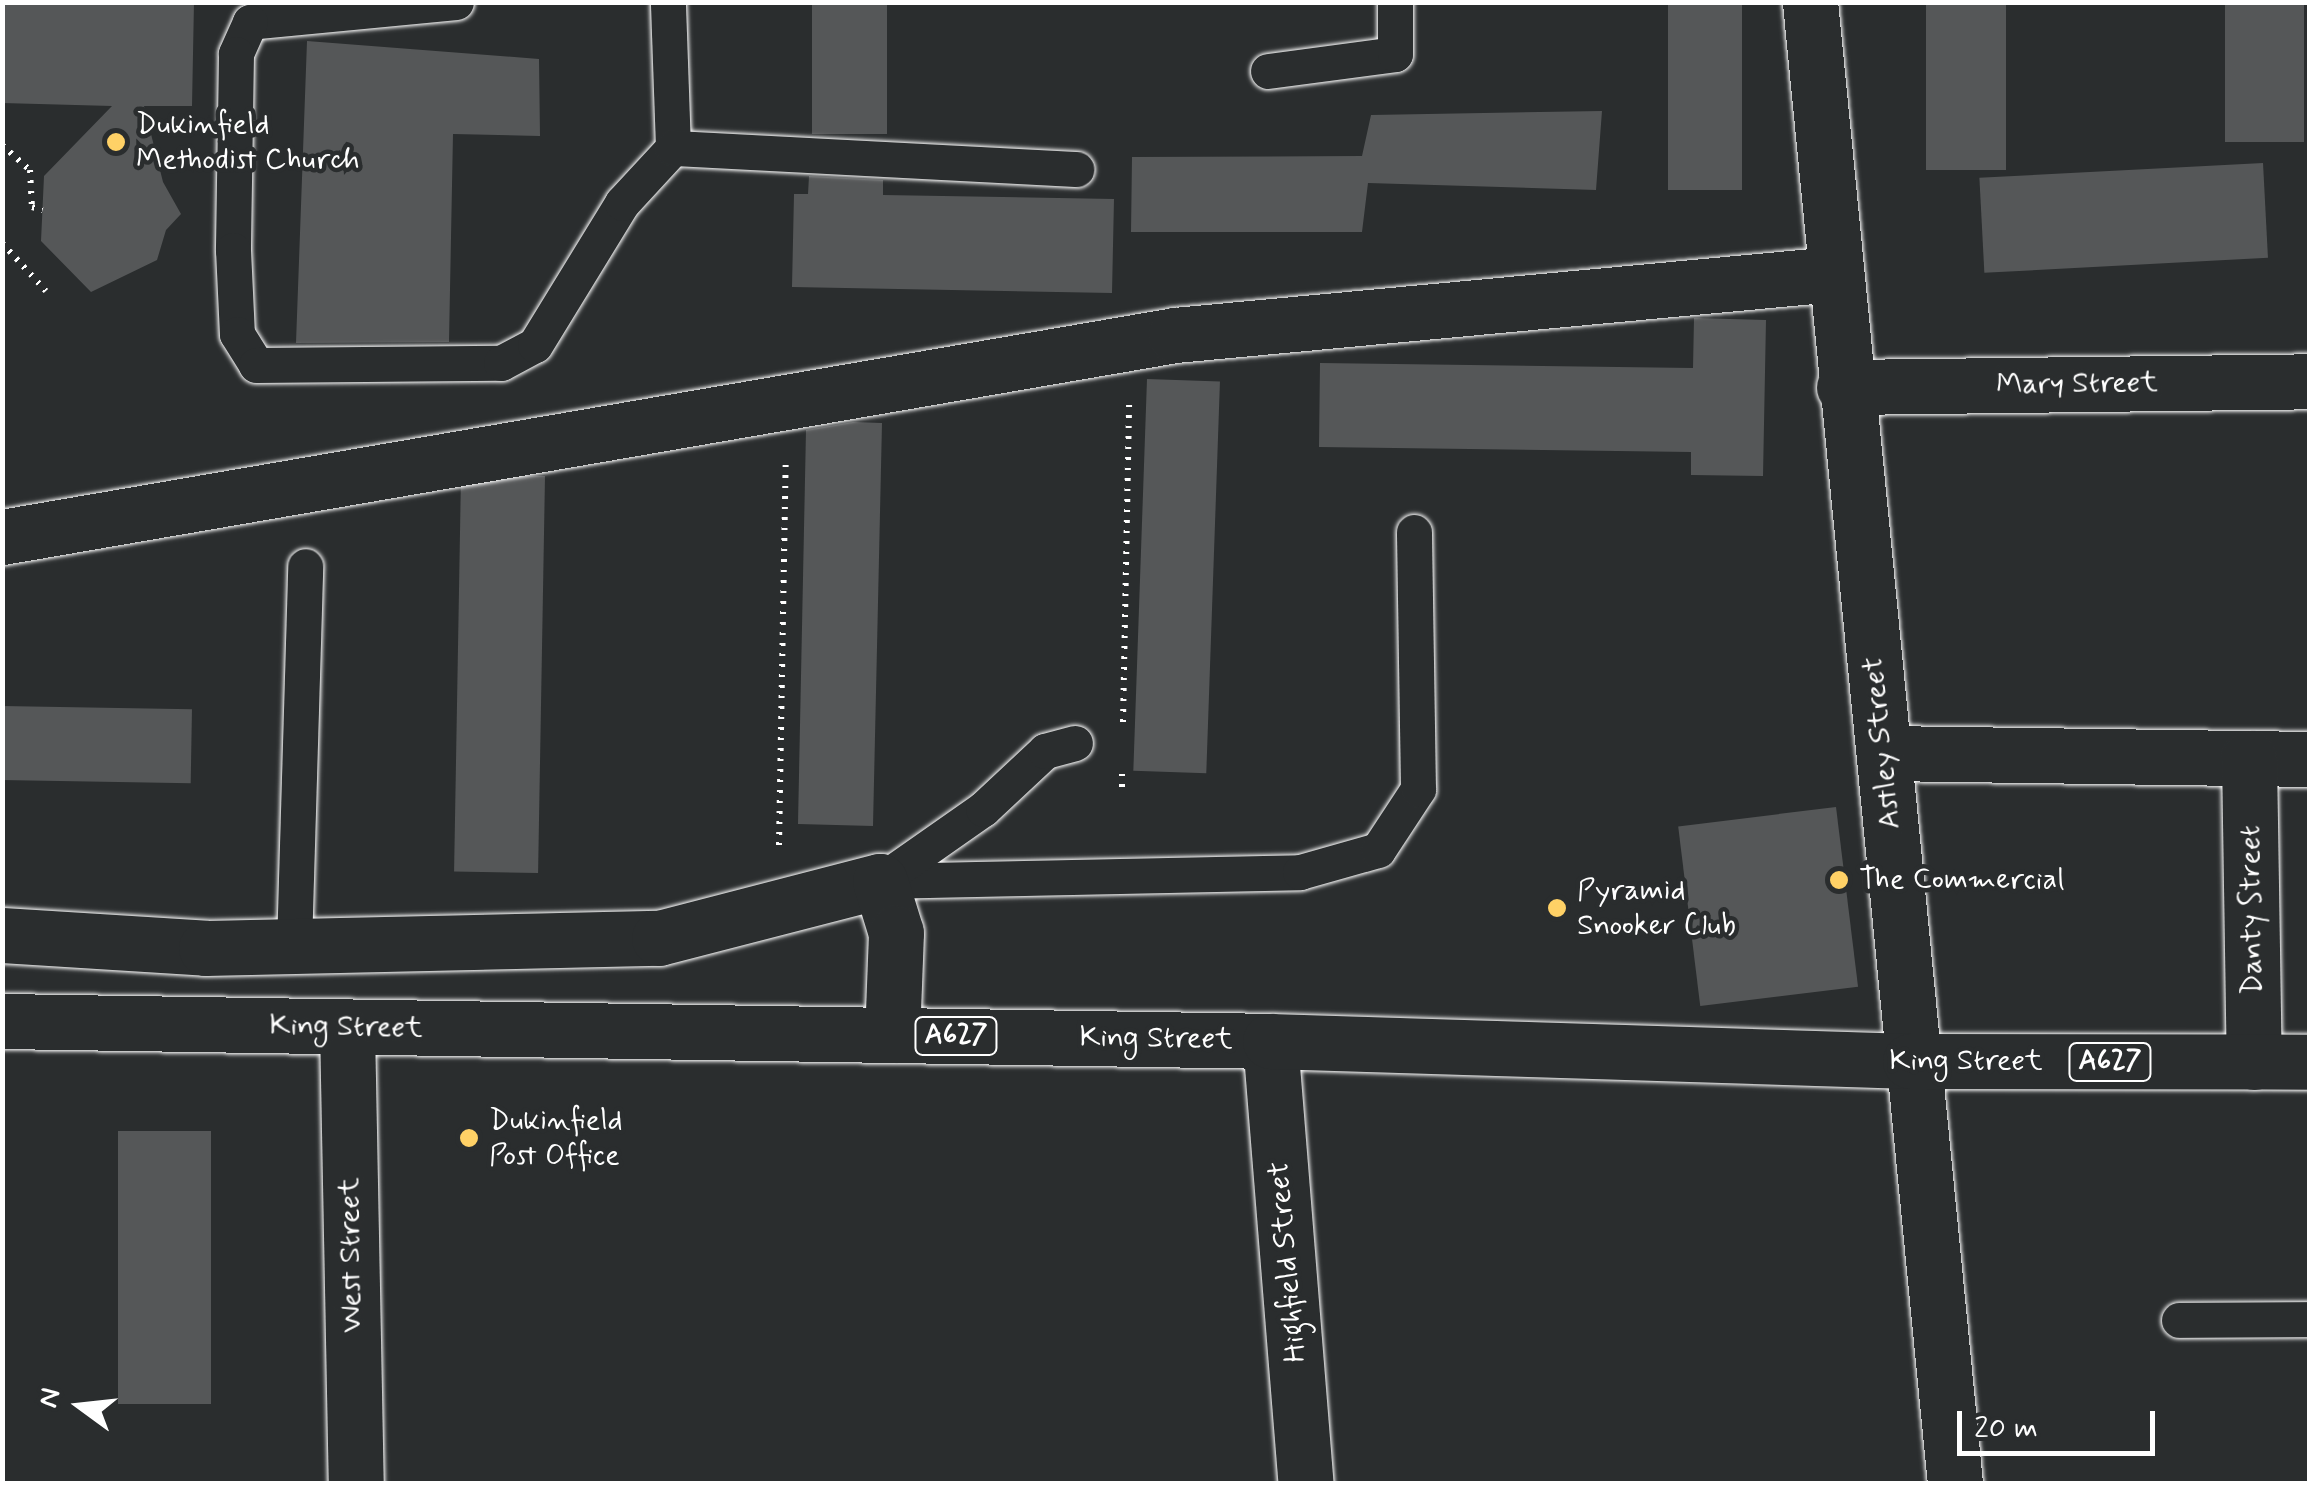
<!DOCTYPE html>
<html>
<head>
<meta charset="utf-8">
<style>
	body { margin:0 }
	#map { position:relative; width:2312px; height:1486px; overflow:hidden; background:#2a2d2e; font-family:Mynerve,sans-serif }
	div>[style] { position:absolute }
	.building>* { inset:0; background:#555758; transform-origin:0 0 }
	.path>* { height:6px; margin-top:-3px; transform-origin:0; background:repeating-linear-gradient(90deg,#fff 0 2.5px,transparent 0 10.5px) }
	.roads { filter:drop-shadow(0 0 2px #fff) drop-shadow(0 0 2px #fff) }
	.lane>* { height:35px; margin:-17.5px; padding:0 17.5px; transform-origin:17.5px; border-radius:17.5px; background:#2a2d2e }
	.street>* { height:55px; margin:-27.5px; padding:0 27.5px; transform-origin:27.5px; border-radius:27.5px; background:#2a2d2e }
	.secondary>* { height:55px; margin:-27.5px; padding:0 27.5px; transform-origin:27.5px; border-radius:27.5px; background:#2a2d2e }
	.primary>* { height:55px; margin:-27.5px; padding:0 27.5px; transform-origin:27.5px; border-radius:27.5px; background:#2a2d2e }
	.dots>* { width:28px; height:28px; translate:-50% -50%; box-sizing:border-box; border:5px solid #2a2d2e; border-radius:50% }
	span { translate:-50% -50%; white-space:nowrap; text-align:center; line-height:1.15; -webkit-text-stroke:9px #2a2d2e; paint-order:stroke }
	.shield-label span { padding:2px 8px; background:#2a2d2e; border:2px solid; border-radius:8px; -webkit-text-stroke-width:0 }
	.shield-label { font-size:28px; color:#fff; font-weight:700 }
	.poi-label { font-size:30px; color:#fff }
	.left { translate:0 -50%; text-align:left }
	.street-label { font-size:30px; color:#fff }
	.frame { position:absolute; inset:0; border:5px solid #fff; pointer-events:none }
	.north { position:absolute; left:30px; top:1356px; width:100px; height:100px; -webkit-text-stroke:8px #2a2d2e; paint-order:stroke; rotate:285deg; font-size:28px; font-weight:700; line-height:40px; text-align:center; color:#fff }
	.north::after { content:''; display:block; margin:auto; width:35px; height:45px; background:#fff; clip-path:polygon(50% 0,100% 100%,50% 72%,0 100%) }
	.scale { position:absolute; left:1957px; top:1411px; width:198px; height:45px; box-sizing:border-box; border:5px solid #fff; border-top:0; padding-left:12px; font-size:30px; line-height:35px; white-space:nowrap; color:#fff; -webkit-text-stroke:8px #2a2d2e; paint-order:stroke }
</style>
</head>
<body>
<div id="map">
	<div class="building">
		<i style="clip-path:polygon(2px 2px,194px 2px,192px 106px,144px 106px,163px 182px,181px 214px,166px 230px,157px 260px,91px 292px,41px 241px,44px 176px,112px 106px,2px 103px)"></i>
		<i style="left:812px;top:2px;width:75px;height:132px"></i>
		<i style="left:1668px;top:2px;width:74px;height:188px"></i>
		<i style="left:1926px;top:2px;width:80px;height:168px"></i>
		<i style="left:2225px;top:2px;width:79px;height:140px"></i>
		<i style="clip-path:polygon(307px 41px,539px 59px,540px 136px,453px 134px,449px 342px,296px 343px)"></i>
		<i style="clip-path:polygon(1602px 111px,1596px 190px,1368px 183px,1362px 232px,1131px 232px,1132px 157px,1362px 156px,1371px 115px)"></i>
		<i style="left:2263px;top:163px;width:95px;height:284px;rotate:87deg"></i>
		<i style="clip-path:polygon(809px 176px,883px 180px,883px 195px,1114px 199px,1112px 293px,792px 287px,794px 194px,808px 194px)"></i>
		<i style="clip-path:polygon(1694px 318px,1766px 320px,1763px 476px,1691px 475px,1691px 452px,1319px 447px,1320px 363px,1693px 368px)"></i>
		<i style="left:1147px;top:379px;width:73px;height:392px;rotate:2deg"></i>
		<i style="clip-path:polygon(853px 422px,882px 423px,873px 826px,798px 824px,806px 430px)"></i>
		<i style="left:545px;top:476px;width:397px;height:84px;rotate:91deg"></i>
		<i style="left:2px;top:706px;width:190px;height:74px;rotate:1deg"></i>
		<i style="left:1836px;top:807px;width:181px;height:159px;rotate:83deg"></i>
		<i style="left:118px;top:1131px;width:93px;height:273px"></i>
	</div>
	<div class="path">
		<i style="left:2px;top:145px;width:38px;rotate:42deg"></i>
		<i style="left:30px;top:170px;width:37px;rotate:87deg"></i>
		<i style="left:32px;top:207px;width:11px;rotate:15deg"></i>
		<i style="left:2px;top:243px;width:65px;rotate:47.5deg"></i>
		<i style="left:1123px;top:722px;width:318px;rotate:-88.9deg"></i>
		<i style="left:1122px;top:787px;width:18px;rotate:-90deg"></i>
		<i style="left:779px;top:845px;width:382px;rotate:-89deg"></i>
	</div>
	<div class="roads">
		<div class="lane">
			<i style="left:456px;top:2px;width:207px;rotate:174.5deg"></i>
			<i style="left:250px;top:22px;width:35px;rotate:114deg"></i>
			<i style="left:236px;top:54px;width:196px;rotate:90.9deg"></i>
			<i style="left:233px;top:250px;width:84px;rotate:87.3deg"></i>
			<i style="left:237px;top:334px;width:36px;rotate:58deg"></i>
			<i style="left:256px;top:365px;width:245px;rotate:-0.5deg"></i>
			<i style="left:501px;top:363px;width:38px;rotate:-28deg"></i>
			<i style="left:535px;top:345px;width:167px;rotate:-58.5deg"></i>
			<i style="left:622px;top:203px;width:75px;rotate:-47.2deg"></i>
			<i style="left:673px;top:148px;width:146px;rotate:-92deg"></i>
			<i style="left:1268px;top:71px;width:128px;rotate:-7.6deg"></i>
			<i style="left:1395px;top:54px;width:52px;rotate:-90deg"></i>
			<i style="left:673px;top:148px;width:404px;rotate:3deg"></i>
			<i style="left:880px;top:881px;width:420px;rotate:-1.2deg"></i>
			<i style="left:1300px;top:872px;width:81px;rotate:-15.8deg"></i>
			<i style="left:1378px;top:850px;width:73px;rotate:-56.7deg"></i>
			<i style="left:1418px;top:789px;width:257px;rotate:-90.9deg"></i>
			<i style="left:880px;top:881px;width:126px;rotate:-35deg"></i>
			<i style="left:983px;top:809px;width:85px;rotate:-43.1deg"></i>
			<i style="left:1045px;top:751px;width:31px;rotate:-15deg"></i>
			<i style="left:294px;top:946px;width:380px;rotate:-88.3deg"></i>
			<i style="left:2179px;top:1320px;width:131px;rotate:-0.4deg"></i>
		</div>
		<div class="street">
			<i style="left:1844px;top:387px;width:466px;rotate:-0.7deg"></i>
			<i style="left:2px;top:537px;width:1190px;rotate:-9.77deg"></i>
			<i style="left:1175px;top:335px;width:662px;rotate:-5.29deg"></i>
			<i style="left:1884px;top:753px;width:426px;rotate:0.8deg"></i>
			<i style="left:2249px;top:758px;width:304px;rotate:89.1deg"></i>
			<i style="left:2px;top:935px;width:204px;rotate:3.6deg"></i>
			<i style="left:206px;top:948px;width:453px;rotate:-1.3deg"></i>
			<i style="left:659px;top:938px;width:228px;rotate:-14.5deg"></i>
			<i style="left:880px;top:881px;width:54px;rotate:72.9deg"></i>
			<i style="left:896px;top:933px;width:102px;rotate:92.2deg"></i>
			<i style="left:347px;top:1027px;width:457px;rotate:88.9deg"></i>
			<i style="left:1270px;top:1041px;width:444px;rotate:85.4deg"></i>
		</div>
		<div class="secondary">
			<i style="left:1810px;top:2px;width:1489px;rotate:84.41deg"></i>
		</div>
		<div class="primary">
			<i style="left:2px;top:1021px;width:1268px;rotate:0.9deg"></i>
			<i style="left:1270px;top:1041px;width:640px;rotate:1.79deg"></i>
			<i style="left:1910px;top:1061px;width:400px;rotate:0.1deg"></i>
		</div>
	</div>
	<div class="dots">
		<i style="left:116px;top:142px;background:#ffd166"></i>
		<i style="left:1839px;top:880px;background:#ffd166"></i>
		<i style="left:1557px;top:908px;background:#ffd166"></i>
		<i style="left:469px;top:1138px;background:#ffd166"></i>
	</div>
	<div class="shield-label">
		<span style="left:956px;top:1036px">A627</span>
		<span style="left:2110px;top:1062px">A627</span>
	</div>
	<div class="poi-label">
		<span class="left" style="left:136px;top:142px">Dukinfield<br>Methodist Church</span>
		<span class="left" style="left:1859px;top:880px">The Commercial</span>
		<span class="left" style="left:1577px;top:908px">Pyramid<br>Snooker Club</span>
		<span class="left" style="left:489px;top:1138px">Dukinfield<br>Post Office</span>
	</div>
	<div class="street-label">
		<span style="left:2077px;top:384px;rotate:-1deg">Mary Street</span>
		<span style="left:1882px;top:743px;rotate:-96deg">Astley Street</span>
		<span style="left:2252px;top:910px;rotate:-91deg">Danty Street</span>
		<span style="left:346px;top:1027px;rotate:1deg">King Street</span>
		<span style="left:1156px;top:1039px;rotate:1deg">King Street</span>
		<span style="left:1966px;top:1061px">King Street</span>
		<span style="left:351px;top:1255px;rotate:-91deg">West Street</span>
		<span style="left:1288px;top:1262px;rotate:-95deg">Highfield Street</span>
	</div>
	<div class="frame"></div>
	<div class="north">N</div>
	<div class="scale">20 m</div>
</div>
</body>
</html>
